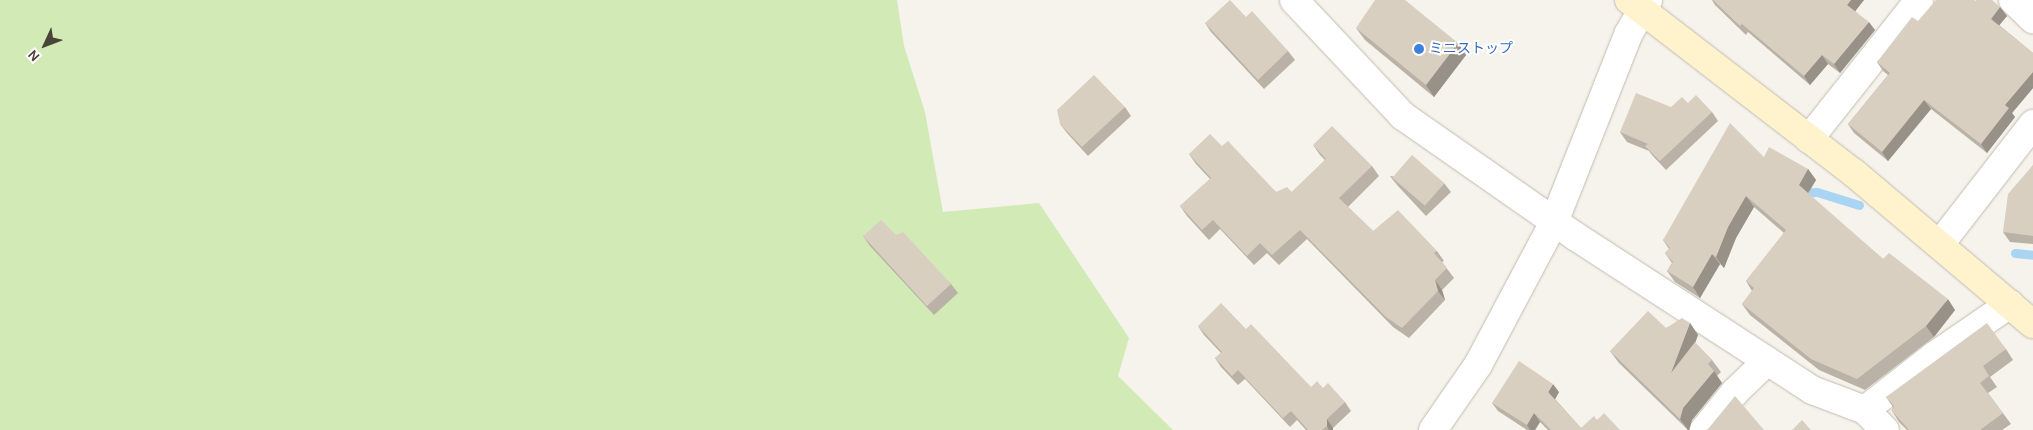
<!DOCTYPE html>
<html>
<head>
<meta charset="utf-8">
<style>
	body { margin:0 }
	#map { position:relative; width:2033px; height:430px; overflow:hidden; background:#f6f3ec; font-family:Karla,"Noto Sans JP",sans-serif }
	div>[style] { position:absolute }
	.green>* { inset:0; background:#d2eab5 }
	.stream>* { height:9px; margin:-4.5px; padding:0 4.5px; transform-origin:4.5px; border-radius:4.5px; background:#a9d4f2 }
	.roads { filter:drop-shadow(0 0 1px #c2bbae) drop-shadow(0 0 1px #c2bbae) }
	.street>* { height:28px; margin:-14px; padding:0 14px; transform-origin:14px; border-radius:14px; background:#fff }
	.secondary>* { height:28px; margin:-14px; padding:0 14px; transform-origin:14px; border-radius:14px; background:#fff3cd }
	.wall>* { inset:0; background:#bab2a6 }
	.shaded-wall>* { inset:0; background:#979187 }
	.building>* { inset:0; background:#d8cfc1; transform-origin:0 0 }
	.dots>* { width:14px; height:14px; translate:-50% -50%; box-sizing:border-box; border:2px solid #fff; border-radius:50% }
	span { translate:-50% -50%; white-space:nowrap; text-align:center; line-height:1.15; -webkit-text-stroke:4px #fff; paint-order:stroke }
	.shop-label { font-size:14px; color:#366cbe }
	.left { translate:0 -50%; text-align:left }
	.north { position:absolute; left:20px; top:20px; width:50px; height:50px; -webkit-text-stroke:4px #fff; paint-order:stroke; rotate:227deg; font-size:14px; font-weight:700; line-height:20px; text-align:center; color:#4b4439 }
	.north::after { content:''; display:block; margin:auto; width:18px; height:22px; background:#4b4439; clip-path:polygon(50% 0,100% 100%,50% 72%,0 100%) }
</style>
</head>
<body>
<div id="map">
	<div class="green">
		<i style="clip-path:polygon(0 0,897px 0,904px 46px,925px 112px,943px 212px,1039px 203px,1129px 338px,1118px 376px,1173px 430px,0 430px)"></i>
	</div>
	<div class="stream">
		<i style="left:1799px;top:193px;width:18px;rotate:-3deg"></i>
		<i style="left:1817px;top:192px;width:44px;rotate:17.2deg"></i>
		<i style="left:2015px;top:253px;width:18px;rotate:6deg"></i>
	</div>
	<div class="roads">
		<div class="street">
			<i style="left:1294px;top:0;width:159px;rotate:46.8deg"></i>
			<i style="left:1403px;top:116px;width:210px;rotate:34.9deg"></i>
			<i style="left:1575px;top:236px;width:283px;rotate:33deg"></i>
			<i style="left:1812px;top:390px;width:57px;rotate:20.7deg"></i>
			<i style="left:1865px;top:410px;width:88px;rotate:-38deg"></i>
			<i style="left:1934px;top:356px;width:92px;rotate:-34.4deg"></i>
			<i style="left:2013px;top:0;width:28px;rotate:44deg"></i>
			<i style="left:1809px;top:139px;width:177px;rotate:-51.6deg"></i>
			<i style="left:1940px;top:244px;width:152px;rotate:-52.2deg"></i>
			<i style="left:1865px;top:410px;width:28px;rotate:45deg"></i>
			<i style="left:1433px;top:430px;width:79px;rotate:-55.3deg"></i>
			<i style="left:1478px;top:365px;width:162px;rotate:-62deg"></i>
			<i style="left:1554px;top:222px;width:203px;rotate:-68.4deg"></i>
			<i style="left:1629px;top:33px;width:38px;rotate:-60deg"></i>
			<i style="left:1704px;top:430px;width:49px;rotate:-50.8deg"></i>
			<i style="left:1735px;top:392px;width:43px;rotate:-44.1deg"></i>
		</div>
		<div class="secondary">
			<i style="left:1629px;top:0;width:284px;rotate:37.6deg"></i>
			<i style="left:1854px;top:173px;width:234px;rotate:40.2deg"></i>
		</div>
	</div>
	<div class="wall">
		<i style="clip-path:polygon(1712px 0,1864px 0,1855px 11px,1875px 30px,1840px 73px,1828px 64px,1810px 85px,1748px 32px,1746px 35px,1715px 5px)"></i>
		<i style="clip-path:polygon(1976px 1px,2000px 7px,2007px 16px,1999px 25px,2033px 53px,2033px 88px,2012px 113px,2015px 117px,1987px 153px,1931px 109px,1888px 161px,1854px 133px,1848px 124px,1888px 75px,1883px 71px,1877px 62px,1918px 21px)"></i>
		<i style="clip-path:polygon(1246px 17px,1288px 51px,1295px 60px,1264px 89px,1211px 32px,1205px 23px)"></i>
		<i style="clip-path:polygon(1356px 28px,1458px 43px,1466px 55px,1434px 97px,1365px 40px)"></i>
		<i style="clip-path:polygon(1688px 103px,1712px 112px,1718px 121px,1666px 170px,1652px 155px,1649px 151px,1627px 142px,1620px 132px,1671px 107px)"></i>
		<i style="clip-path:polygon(1125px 107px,1131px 116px,1088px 156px,1067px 133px,1060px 124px)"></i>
		<i style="clip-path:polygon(1313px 145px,1372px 166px,1379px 176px,1348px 207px,1373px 231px,1437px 251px,1444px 261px,1442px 262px,1454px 278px,1442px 290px,1445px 300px,1409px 338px,1393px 327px,1307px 239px,1279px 265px,1267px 253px,1254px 265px,1220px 229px,1209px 240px,1187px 216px,1180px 206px,1210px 179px,1196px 164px,1189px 154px,1222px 146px,1276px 192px,1292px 192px,1325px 160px,1320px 155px)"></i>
		<i style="clip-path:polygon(1764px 157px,1808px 169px,1816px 180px,1808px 194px,1883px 259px,1955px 310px,1934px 337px,1865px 390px,1819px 370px,1750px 315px,1742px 304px,1752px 291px,1746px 281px,1784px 233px,1754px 207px,1736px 238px,1724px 268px,1720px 264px,1700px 298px,1675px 282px,1667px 271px,1672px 263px,1665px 253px,1669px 249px,1663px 240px)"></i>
		<i style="clip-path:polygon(2033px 165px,2033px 244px,2010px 242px,2003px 232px)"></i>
		<i style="clip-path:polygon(1390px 176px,1444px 183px,1451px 192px,1426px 216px,1397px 185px)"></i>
		<i style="clip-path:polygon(896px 235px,951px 284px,958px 293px,934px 315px,870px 246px,863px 236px)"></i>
		<i style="clip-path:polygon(1690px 323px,1698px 335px,1695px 343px,1712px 360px,1721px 372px,1717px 376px,1722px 383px,1692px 420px,1689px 430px,1688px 430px,1619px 363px,1610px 351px,1666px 328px)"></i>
		<i style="clip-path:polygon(1198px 326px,1246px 329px,1311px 387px,1323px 388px,1345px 402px,1351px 411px,1333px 428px,1333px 430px,1306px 430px,1297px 420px,1290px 427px,1245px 379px,1238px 385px,1221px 367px,1215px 358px,1221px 353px,1204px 335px)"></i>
		<i style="clip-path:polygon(2006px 349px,2013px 360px,1990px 377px,1997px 387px,1988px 393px,2011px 424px,2002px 430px,1907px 430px,1899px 422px,1892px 411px,1893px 407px,1886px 397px)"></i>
		<i style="clip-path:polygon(1559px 392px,1555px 399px,1581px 428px,1597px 420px,1620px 430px,1548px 430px,1540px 422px,1535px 430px,1527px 430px,1498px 411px,1492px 403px)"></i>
	</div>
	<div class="shaded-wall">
		<i style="clip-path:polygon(1851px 0,1864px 0,1853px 14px,1847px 5px)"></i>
		<i style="clip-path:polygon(2000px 7px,2007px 16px,1997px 28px,1991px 19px)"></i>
		<i style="clip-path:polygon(1869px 22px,1875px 30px,1840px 73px,1834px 64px)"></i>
		<i style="clip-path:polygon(1458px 43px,1466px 55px,1434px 97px,1426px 85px)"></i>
		<i style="clip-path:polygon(1822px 55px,1828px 64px,1810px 85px,1804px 76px)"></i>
		<i style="clip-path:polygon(2033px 72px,2033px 88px,2012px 113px,2015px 117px,1987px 153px,1981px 144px,2005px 105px)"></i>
		<i style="clip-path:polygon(1924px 100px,1931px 109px,1888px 161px,1882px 152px)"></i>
		<i style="clip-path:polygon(1808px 169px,1816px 180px,1806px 196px,1799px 185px)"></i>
		<i style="clip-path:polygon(1746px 196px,1754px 207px,1736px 238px,1724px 268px,1716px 257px,1728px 227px)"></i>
		<i style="clip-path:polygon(1712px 254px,1720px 264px,1700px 298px,1693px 287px)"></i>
		<i style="clip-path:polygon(1435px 280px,1442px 290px,1445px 300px,1438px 291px)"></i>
		<i style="clip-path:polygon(1948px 299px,1955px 310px,1934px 337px,1926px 326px)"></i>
		<i style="clip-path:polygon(1690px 323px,1698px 335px,1679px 385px,1671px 373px)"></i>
		<i style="clip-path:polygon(1714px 371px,1722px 383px,1692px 420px,1689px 430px,1688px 430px,1680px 419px,1683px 408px)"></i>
		<i style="clip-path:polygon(1553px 384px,1559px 392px,1554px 401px,1548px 392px)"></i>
		<i style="clip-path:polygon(1534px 413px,1540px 422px,1535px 430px,1530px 430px,1527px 425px)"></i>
		<i style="clip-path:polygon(1327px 419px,1333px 428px,1333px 430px,1329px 430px,1327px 426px)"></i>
	</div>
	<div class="building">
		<i style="clip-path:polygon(1230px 0,1246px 17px,1252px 11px,1288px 51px,1258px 80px,1205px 23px)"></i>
		<i style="clip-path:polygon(1375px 0,1405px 0,1458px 43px,1426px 85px,1356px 28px)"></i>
		<i style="clip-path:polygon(1713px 0,1851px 0,1847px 5px,1869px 22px,1834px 64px,1822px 55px,1804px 76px,1742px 24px,1740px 26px)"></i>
		<i style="clip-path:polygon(1936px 0,1974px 0,1976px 1px,1976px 0,1992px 0,2000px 7px,1991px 19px,2033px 53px,2033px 72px,2005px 105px,2009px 108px,1981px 144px,1924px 100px,1882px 152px,1848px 124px,1890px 73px,1877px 62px,1912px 17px,1918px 21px)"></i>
		<i style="clip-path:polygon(1094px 75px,1125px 107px,1082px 147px,1060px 124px,1057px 110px)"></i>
		<i style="clip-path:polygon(1636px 93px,1671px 107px,1682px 97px,1688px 103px,1696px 95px,1712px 112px,1660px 161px,1645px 146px,1648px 144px,1620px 132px)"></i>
		<i style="clip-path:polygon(1730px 123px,1764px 157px,1769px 147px,1808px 169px,1799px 185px,1883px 259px,1889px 253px,1948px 299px,1926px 326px,1857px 379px,1811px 359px,1742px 304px,1754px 288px,1746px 281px,1786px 230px,1746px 196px,1728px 227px,1716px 257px,1712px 254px,1693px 287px,1667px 271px,1673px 262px,1665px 253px,1670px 248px,1663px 240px)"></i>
		<i style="clip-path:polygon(1332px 126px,1372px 166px,1339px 198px,1373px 231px,1398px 210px,1437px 251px,1434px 253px,1447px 268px,1435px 280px,1438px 291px,1402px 328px,1386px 317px,1300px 230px,1272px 255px,1260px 243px,1247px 256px,1213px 220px,1202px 230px,1180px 206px,1211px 178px,1189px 154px,1210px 134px,1222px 146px,1228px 141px,1276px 192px,1287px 187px,1292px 192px,1326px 159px,1313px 145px)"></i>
		<i style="left:1412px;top:155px;width:43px;height:30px;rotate:41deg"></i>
		<i style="clip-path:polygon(2033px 165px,2033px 236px,2003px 232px,2008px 194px)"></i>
		<i style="clip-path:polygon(881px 220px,896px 235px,903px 232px,951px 284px,927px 306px,863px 236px)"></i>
		<i style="clip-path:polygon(1221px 303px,1246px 329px,1251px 324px,1311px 387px,1317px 381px,1323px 388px,1328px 383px,1345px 402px,1327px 419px,1327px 426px,1322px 430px,1308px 430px,1291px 411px,1283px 418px,1238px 370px,1232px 376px,1215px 358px,1222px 352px,1198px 326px)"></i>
		<i style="clip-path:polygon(1648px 311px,1666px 328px,1682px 318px,1690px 323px,1671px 373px,1695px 342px,1712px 360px,1708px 364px,1714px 371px,1683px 408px,1680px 419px,1610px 351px)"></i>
		<i style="clip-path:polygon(1987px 323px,2006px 349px,1983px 366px,1989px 376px,1980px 383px,2003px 413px,1980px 430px,1909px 430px,1892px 411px,1894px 406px,1886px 397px)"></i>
		<i style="clip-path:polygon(1519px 361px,1553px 384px,1548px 392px,1581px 428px,1594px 416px,1597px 420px,1604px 413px,1620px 430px,1551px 430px,1534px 413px,1527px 425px,1492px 403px)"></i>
		<i style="clip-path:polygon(1735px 396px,1764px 430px,1706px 430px,1708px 429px)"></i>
		<i style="clip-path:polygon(1802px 420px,1811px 430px,1792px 430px)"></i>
	</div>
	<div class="dots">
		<i style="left:1419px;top:49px;background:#3f7fe0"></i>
	</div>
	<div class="shop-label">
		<span class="left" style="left:1429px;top:49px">ミニストップ</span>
	</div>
	<div class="north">N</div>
</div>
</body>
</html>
